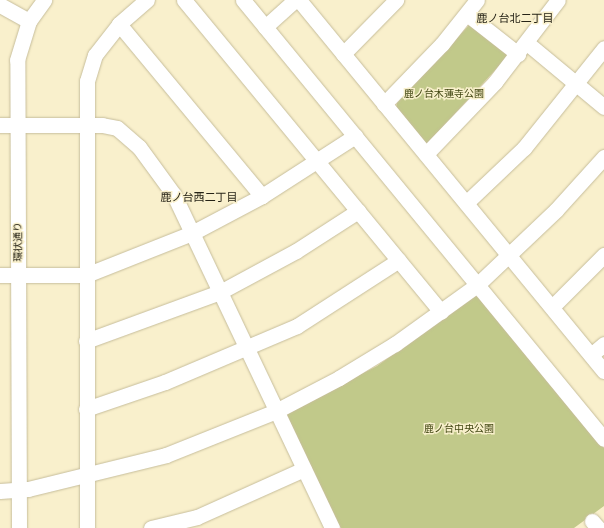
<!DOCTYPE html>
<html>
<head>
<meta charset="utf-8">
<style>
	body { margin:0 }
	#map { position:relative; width:604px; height:528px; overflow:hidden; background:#f9f0cc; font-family:"IBM Plex Sans","Noto Sans JP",sans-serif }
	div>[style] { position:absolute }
	.green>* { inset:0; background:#c1c98a }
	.roads { filter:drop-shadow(0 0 1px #c6bd9b) drop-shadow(0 0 1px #c6bd9b) }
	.minor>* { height:15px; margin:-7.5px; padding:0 7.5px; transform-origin:7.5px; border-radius:7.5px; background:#fff }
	span { translate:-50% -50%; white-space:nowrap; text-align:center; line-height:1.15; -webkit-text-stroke:3px #f9f0cc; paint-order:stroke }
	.park-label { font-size:10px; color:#414612 }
	.street-label { font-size:10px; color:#262316 }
	.neighbourhood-label { font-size:11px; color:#262316 }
</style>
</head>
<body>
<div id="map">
	<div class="green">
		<i style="clip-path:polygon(471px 23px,511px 53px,426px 145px,396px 109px,397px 103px)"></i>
		<i style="clip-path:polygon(475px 296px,481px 298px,604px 448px,604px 506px,574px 528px,335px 528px,283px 414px,377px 366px)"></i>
	</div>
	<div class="roads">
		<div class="minor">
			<i style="left:184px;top:0;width:404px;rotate:50.5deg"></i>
			<i style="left:243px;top:0;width:568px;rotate:50.57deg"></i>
			<i style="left:299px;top:0;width:480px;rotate:50.6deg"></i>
			<i style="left:0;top:5px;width:33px;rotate:29deg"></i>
			<i style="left:467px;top:14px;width:65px;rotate:38.1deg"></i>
			<i style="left:119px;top:24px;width:224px;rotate:50.3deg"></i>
			<i style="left:265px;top:27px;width:40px;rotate:-42deg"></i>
			<i style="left:527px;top:43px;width:100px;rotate:39.7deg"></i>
			<i style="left:343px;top:54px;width:76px;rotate:-45.5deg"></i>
			<i style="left:384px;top:104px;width:83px;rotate:-46deg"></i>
			<i style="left:442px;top:44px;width:56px;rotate:-51.5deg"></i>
			<i style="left:0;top:125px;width:102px"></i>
			<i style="left:102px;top:125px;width:15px;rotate:11deg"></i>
			<i style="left:117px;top:128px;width:29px;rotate:41deg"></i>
			<i style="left:139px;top:147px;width:59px;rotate:53.9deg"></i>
			<i style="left:174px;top:195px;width:369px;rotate:64.6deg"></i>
			<i style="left:426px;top:154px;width:100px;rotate:-46.2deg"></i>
			<i style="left:495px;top:82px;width:103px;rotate:-52.5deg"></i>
			<i style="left:466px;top:203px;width:80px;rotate:-43.5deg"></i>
			<i style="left:524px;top:148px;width:128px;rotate:-51.3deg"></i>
			<i style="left:0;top:275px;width:86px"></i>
			<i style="left:86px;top:275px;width:114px;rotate:-21.6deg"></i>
			<i style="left:192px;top:233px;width:79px;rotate:-27.9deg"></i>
			<i style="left:262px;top:196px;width:111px;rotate:-32.8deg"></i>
			<i style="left:552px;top:307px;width:74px;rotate:-45deg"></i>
			<i style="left:86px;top:341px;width:143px;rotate:-20.1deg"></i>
			<i style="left:220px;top:292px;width:86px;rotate:-28.3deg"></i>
			<i style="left:296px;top:251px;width:74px;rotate:-32.8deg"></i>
			<i style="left:591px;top:355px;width:17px;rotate:-40deg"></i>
			<i style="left:86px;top:409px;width:83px;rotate:-18.9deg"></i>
			<i style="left:165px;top:382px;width:143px;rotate:-23deg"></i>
			<i style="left:297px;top:326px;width:121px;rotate:-32.9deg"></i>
			<i style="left:0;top:491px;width:28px;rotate:-4deg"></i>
			<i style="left:28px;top:489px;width:142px;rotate:-13.8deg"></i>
			<i style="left:166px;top:455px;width:118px;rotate:-21.8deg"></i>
			<i style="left:276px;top:411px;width:71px;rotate:-27.6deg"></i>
			<i style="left:339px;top:378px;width:66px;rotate:-31.3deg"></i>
			<i style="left:395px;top:344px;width:101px;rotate:-35.7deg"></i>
			<i style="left:477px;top:285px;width:109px;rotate:-43.5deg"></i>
			<i style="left:556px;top:210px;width:72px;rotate:-47.8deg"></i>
			<i style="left:592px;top:521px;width:9px;rotate:49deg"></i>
			<i style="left:19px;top:528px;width:468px;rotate:-90.2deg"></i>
			<i style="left:17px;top:60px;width:41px;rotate:-72.9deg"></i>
			<i style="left:29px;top:21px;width:26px;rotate:-54deg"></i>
			<i style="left:87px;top:528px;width:447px;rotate:-90deg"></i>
			<i style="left:87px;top:81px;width:27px;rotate:-73deg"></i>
			<i style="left:95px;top:55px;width:39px;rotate:-52deg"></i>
			<i style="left:119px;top:24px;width:37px;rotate:-41deg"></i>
			<i style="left:151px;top:528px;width:47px;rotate:-13.4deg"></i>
			<i style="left:197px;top:517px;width:117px;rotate:-24.2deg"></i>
		</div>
	</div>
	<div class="park-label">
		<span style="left:444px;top:94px">鹿ノ台木蓮寺公園</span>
		<span style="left:459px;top:429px">鹿ノ台中央公園</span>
	</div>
	<div class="street-label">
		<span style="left:18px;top:242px;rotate:-90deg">環状通り</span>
	</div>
	<div class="neighbourhood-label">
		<span style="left:515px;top:18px">鹿ノ台北二丁目</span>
		<span style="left:199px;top:197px">鹿ノ台西二丁目</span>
	</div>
</div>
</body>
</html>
